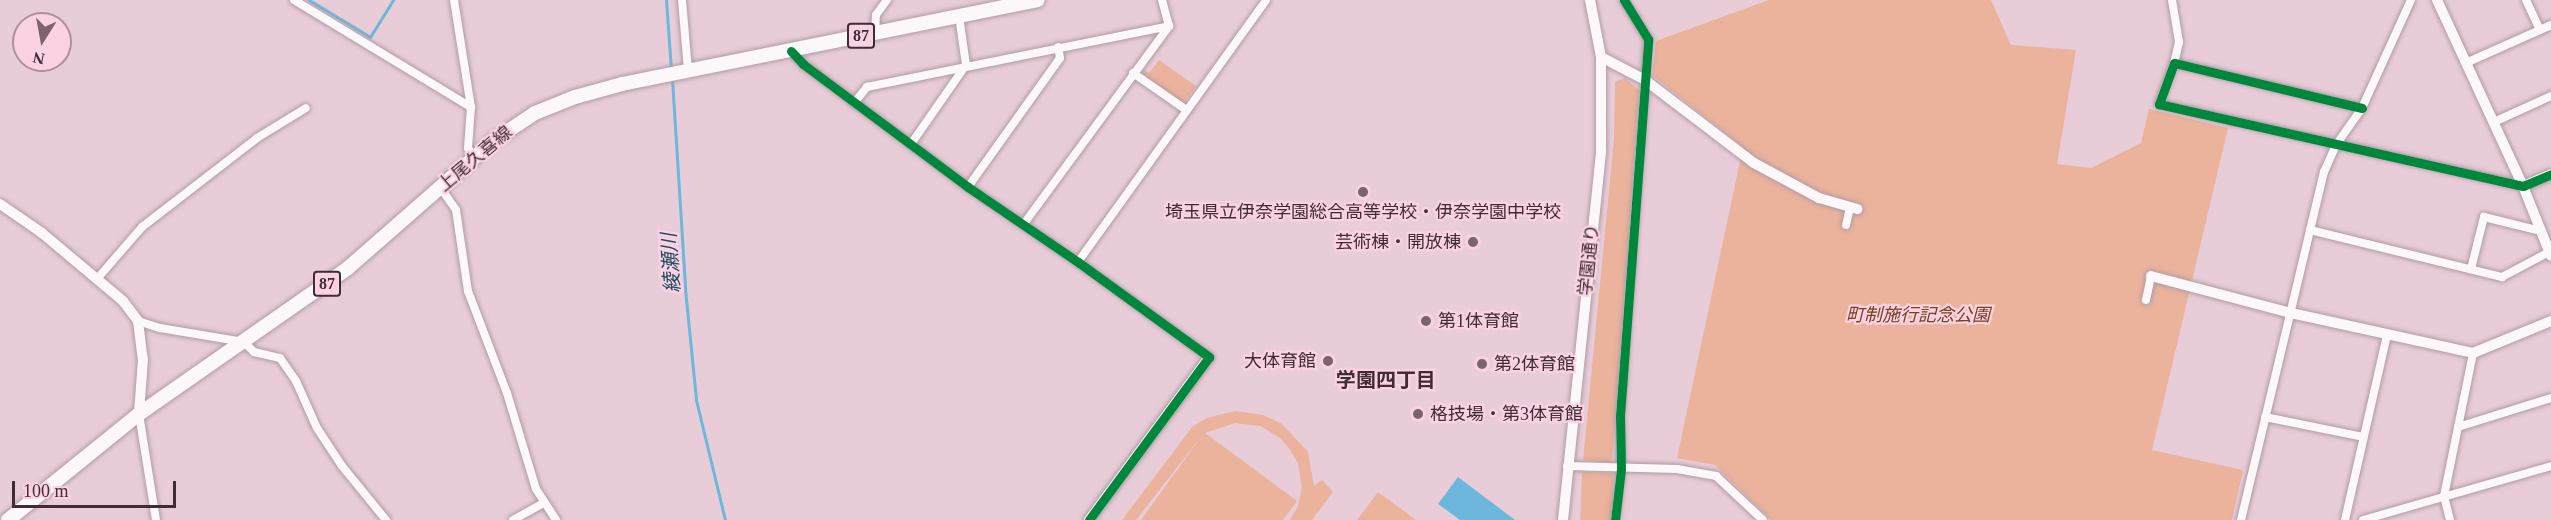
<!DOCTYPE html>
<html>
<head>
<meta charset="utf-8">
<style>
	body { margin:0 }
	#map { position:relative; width:2551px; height:520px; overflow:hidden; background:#e8cdd8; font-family:"Times New Roman","Noto Sans JP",serif }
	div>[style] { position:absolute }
	.green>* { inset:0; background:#ebb29c; transform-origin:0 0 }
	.water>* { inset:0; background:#6db7dc }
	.stream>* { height:3px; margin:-1.5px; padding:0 1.5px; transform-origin:1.5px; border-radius:1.5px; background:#6db7dc }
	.roads { filter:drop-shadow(0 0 2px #af9ba4) drop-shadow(0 0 2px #af9ba4) }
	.minor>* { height:8px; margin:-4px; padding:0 4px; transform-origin:4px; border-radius:4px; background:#fcf8f9 }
	.tertiary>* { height:10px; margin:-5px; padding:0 5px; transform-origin:5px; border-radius:5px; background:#fcf8f9 }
	.primary>* { height:14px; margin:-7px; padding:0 7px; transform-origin:7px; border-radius:7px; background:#fcf8f9 }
	.cycleway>* { height:9px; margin:-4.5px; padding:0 4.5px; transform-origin:4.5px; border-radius:4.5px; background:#00873e }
	.dots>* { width:16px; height:16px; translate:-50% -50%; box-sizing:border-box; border:3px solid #fad2e3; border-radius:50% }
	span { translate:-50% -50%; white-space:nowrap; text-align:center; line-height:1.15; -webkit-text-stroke:4.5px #fad2e3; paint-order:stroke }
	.shield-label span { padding:2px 4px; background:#fad2e3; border:2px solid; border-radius:4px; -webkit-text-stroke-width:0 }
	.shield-label { font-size:16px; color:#3f2c35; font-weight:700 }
	.street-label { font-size:18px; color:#3f2c35 }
	.poi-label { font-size:18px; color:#3f2c35 }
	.right { translate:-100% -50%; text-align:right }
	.left { translate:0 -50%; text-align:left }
	.park-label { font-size:18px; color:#78401c; font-style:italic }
	.water-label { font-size:20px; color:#1d4b60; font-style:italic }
	.neighbourhood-label { font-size:20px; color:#3f2c35; font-weight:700 }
	.north { position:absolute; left:12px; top:12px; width:60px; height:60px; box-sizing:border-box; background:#fad2e3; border:2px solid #af909d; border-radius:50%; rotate:191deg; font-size:16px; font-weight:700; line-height:24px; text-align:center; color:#3f2c35 }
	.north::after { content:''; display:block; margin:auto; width:21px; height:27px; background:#7a646e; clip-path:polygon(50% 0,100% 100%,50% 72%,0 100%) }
	.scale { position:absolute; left:12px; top:481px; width:164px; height:27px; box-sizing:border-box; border:3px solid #3f2c35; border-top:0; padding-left:8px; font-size:18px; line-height:21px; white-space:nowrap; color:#3f2c35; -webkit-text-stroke:4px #fad2e3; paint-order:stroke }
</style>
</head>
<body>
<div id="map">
	<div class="green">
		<i style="clip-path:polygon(1769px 0,1991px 0,2011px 45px,2076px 50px,2057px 164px,2091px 168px,2141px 143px,2149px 109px,2228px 128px,2152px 450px,2243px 470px,2232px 520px,1771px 520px,1715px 465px,1677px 458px,1743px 147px,1652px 75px,1656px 41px)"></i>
		<i style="clip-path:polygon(1159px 60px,1196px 86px,1185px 101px,1181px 102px,1143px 74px,1144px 70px,1149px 73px)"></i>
		<i style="clip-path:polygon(1625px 78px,1639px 90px,1612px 463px,1583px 460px,1614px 139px,1615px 82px)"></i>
		<i style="clip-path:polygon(1235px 411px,1263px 415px,1282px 424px,1308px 452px,1314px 486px,1322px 480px,1333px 492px,1312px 520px,1290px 520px,1298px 506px,1302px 488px,1298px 463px,1288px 447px,1280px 438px,1260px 426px,1235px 423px,1205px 433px,1297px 501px,1283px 520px,1141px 520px,1203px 434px,1136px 520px,1122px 520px,1193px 426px,1207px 418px)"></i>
		<i style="left:1582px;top:472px;width:32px;height:48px;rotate:2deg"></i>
		<i style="clip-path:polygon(1378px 492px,1416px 520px,1357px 520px)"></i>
	</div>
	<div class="water">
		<i style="clip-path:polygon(1458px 477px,1515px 520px,1460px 520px,1438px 504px)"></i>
	</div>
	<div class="stream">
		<i style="left:309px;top:0;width:71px;rotate:31.2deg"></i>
		<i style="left:370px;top:37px;width:44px;rotate:-58.1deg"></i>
		<i style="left:666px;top:0;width:70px;rotate:85.9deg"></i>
		<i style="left:672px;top:79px;width:220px;rotate:86.4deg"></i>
		<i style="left:686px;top:299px;width:101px;rotate:84.3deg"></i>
		<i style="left:696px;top:400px;width:123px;rotate:76.4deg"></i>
	</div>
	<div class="roads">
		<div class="minor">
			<i style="left:294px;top:0;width:207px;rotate:31.2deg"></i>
			<i style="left:454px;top:0;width:108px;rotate:81deg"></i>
			<i style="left:471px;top:107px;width:41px;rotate:94.2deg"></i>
			<i style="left:468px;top:148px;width:11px;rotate:56deg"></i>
			<i style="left:682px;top:0;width:70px;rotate:85.1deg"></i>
			<i style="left:1162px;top:0;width:27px;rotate:75deg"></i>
			<i style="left:2172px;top:0;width:43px;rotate:80.5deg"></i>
			<i style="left:2179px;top:42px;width:22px;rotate:103deg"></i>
			<i style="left:2526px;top:0;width:33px;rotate:65deg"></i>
			<i style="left:875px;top:33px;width:18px;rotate:-87deg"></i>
			<i style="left:876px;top:15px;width:19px;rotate:-54deg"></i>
			<i style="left:791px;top:51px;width:18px;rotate:47deg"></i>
			<i style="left:803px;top:64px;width:206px;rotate:36.7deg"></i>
			<i style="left:968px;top:187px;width:133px;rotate:34.3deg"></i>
			<i style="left:1078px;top:262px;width:162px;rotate:35.9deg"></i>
			<i style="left:2468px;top:62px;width:91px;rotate:-24deg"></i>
			<i style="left:1133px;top:73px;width:63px;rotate:34.7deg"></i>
			<i style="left:854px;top:103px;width:21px;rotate:-51deg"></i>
			<i style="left:867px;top:87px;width:308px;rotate:-11.4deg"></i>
			<i style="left:2362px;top:108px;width:193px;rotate:-166.5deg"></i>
			<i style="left:2174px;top:63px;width:44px;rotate:110.1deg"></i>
			<i style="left:2159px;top:104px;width:373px;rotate:12.7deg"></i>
			<i style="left:2494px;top:122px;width:63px;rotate:-24.5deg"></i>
			<i style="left:911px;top:144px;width:96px;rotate:-55.2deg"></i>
			<i style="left:966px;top:65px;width:49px;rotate:-98.1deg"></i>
			<i style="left:440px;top:187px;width:28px;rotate:55deg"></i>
			<i style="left:456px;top:210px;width:82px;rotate:81.6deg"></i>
			<i style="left:468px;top:291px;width:109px;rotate:69.1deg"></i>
			<i style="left:507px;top:393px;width:100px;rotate:73.2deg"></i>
			<i style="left:536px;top:489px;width:37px;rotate:57deg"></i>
			<i style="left:968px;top:187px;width:158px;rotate:-54.5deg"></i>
			<i style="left:1060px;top:58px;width:11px;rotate:-100deg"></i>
			<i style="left:1023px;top:225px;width:247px;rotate:-53.7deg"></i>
			<i style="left:1846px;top:225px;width:18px;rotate:-77deg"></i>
			<i style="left:2310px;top:230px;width:198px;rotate:13.8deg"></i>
			<i style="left:2502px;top:277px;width:55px;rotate:-28deg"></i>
			<i style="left:1078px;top:262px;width:322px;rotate:-54.3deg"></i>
			<i style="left:2471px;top:269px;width:54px;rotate:-76deg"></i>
			<i style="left:2484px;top:217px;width:59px;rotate:13.8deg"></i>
			<i style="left:97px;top:279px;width:69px;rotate:-49.1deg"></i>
			<i style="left:142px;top:227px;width:145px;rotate:-37.7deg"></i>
			<i style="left:257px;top:138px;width:57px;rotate:-31.5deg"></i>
			<i style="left:2146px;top:300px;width:25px;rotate:-78deg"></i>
			<i style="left:138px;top:321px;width:23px;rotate:18deg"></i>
			<i style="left:160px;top:328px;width:85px;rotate:9.5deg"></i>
			<i style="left:244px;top:342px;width:14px;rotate:45deg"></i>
			<i style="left:254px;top:352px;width:27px;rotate:13deg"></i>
			<i style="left:280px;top:358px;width:28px;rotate:55deg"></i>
			<i style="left:296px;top:381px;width:51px;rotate:65.9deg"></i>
			<i style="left:317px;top:428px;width:45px;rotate:56.7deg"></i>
			<i style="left:342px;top:466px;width:70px;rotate:50.8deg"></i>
			<i style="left:139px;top:414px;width:107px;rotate:80.9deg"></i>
			<i style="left:2265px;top:417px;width:100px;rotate:11.5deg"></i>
			<i style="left:2458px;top:427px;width:97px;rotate:-17.3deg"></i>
			<i style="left:1567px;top:466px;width:110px;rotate:1.6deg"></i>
			<i style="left:1677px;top:469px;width:40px;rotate:10deg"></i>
			<i style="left:1716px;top:476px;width:64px;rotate:43.1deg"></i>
			<i style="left:513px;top:520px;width:35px;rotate:-29deg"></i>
			<i style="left:1615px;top:520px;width:51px;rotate:-83.3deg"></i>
			<i style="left:1621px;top:469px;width:54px;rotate:-91.1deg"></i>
			<i style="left:1620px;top:415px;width:377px;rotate:-85.7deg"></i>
			<i style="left:1648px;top:39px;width:46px;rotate:-121.6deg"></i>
			<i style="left:2241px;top:520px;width:358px;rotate:-76.6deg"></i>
			<i style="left:2324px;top:172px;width:30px;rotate:-66deg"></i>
			<i style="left:2336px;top:145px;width:45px;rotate:-54.9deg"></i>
			<i style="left:2362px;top:108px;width:119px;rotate:-65.6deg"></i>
			<i style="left:2345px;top:520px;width:190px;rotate:-77.2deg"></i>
			<i style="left:2363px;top:520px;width:196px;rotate:-16deg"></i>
			<i style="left:2450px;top:520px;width:25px;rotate:-104deg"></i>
			<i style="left:2444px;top:496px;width:146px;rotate:-78.5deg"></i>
		</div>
		<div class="tertiary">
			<i style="left:2437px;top:0;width:205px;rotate:65.2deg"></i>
			<i style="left:2523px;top:186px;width:75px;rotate:68.2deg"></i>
			<i style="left:1601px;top:57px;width:50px;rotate:27.6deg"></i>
			<i style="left:1645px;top:80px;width:137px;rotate:37.3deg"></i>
			<i style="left:1754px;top:163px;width:74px;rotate:28.3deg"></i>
			<i style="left:1819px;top:198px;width:40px;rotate:16deg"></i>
			<i style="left:2523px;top:186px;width:30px;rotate:-23deg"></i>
			<i style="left:0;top:204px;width:51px;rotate:34.6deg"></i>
			<i style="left:42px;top:233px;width:106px;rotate:40deg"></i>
			<i style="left:123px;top:301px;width:25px;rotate:53deg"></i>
			<i style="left:138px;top:321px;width:38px;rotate:83deg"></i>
			<i style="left:143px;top:359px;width:55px;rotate:94.2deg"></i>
			<i style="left:2151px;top:276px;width:145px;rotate:14.8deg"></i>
			<i style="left:2291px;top:313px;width:186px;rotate:12.4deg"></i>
			<i style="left:2473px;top:353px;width:84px;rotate:-22.3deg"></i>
			<i style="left:1089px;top:520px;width:202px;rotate:-53.6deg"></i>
			<i style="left:1563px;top:520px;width:372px;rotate:-84.1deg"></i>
			<i style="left:1601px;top:150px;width:93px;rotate:-90deg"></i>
			<i style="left:1601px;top:57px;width:58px;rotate:-100.9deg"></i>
		</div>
		<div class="primary">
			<i style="left:8px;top:520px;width:169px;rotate:-39deg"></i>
			<i style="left:139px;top:414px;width:255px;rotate:-34.9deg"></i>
			<i style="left:348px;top:268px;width:193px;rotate:-41.2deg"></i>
			<i style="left:493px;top:141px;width:50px;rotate:-33.7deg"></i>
			<i style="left:535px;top:113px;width:43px;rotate:-21.8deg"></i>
			<i style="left:575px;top:97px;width:49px;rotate:-15.5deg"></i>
			<i style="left:622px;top:84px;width:424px;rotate:-11.4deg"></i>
		</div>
	</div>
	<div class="cycleway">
		<i style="left:791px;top:51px;width:18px;rotate:47deg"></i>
		<i style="left:803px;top:64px;width:206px;rotate:36.7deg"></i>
		<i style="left:968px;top:187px;width:133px;rotate:34.3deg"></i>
		<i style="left:1078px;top:262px;width:162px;rotate:35.9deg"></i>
		<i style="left:1209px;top:357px;width:202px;rotate:126.4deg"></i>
		<i style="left:2362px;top:108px;width:193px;rotate:-166.5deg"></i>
		<i style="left:2174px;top:63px;width:44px;rotate:110.1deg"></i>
		<i style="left:2159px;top:104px;width:373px;rotate:12.7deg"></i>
		<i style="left:2523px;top:186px;width:30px;rotate:-23deg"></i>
		<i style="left:1615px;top:520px;width:51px;rotate:-83.3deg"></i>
		<i style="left:1621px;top:469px;width:54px;rotate:-91.1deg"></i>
		<i style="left:1620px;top:415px;width:377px;rotate:-85.7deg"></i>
		<i style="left:1648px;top:39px;width:46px;rotate:-121.6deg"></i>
	</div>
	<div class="dots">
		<i style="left:1363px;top:192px;background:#7a646e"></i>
		<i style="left:1473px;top:242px;background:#7a646e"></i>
		<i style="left:1426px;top:321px;background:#7a646e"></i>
		<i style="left:1328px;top:361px;background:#7a646e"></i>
		<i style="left:1482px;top:364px;background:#7a646e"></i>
		<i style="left:1418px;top:414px;background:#7a646e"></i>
	</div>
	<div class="shield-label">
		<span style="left:861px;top:36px">87</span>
		<span style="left:327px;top:284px">87</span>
	</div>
	<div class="street-label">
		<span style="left:475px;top:159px;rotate:-40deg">上尾久喜線</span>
		<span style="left:1589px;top:260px;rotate:-84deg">学園通り</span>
	</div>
	<div class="poi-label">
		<span style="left:1363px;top:212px">埼玉県立伊奈学園総合高等学校・伊奈学園中学校</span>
		<span class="right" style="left:1461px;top:242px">芸術棟・開放棟</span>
		<span class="left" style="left:1438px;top:321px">第1体育館</span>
		<span class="right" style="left:1316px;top:361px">大体育館</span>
		<span class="left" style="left:1494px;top:364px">第2体育館</span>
		<span class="left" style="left:1430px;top:414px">格技場・第3体育館</span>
	</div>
	<div class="park-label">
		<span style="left:1918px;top:315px">町制施行記念公園</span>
	</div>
	<div class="water-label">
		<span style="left:671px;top:263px;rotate:-94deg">綾瀬川</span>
	</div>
	<div class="neighbourhood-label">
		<span style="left:1386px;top:380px">学園四丁目</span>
	</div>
	<div class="north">N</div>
	<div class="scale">100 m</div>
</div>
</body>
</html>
